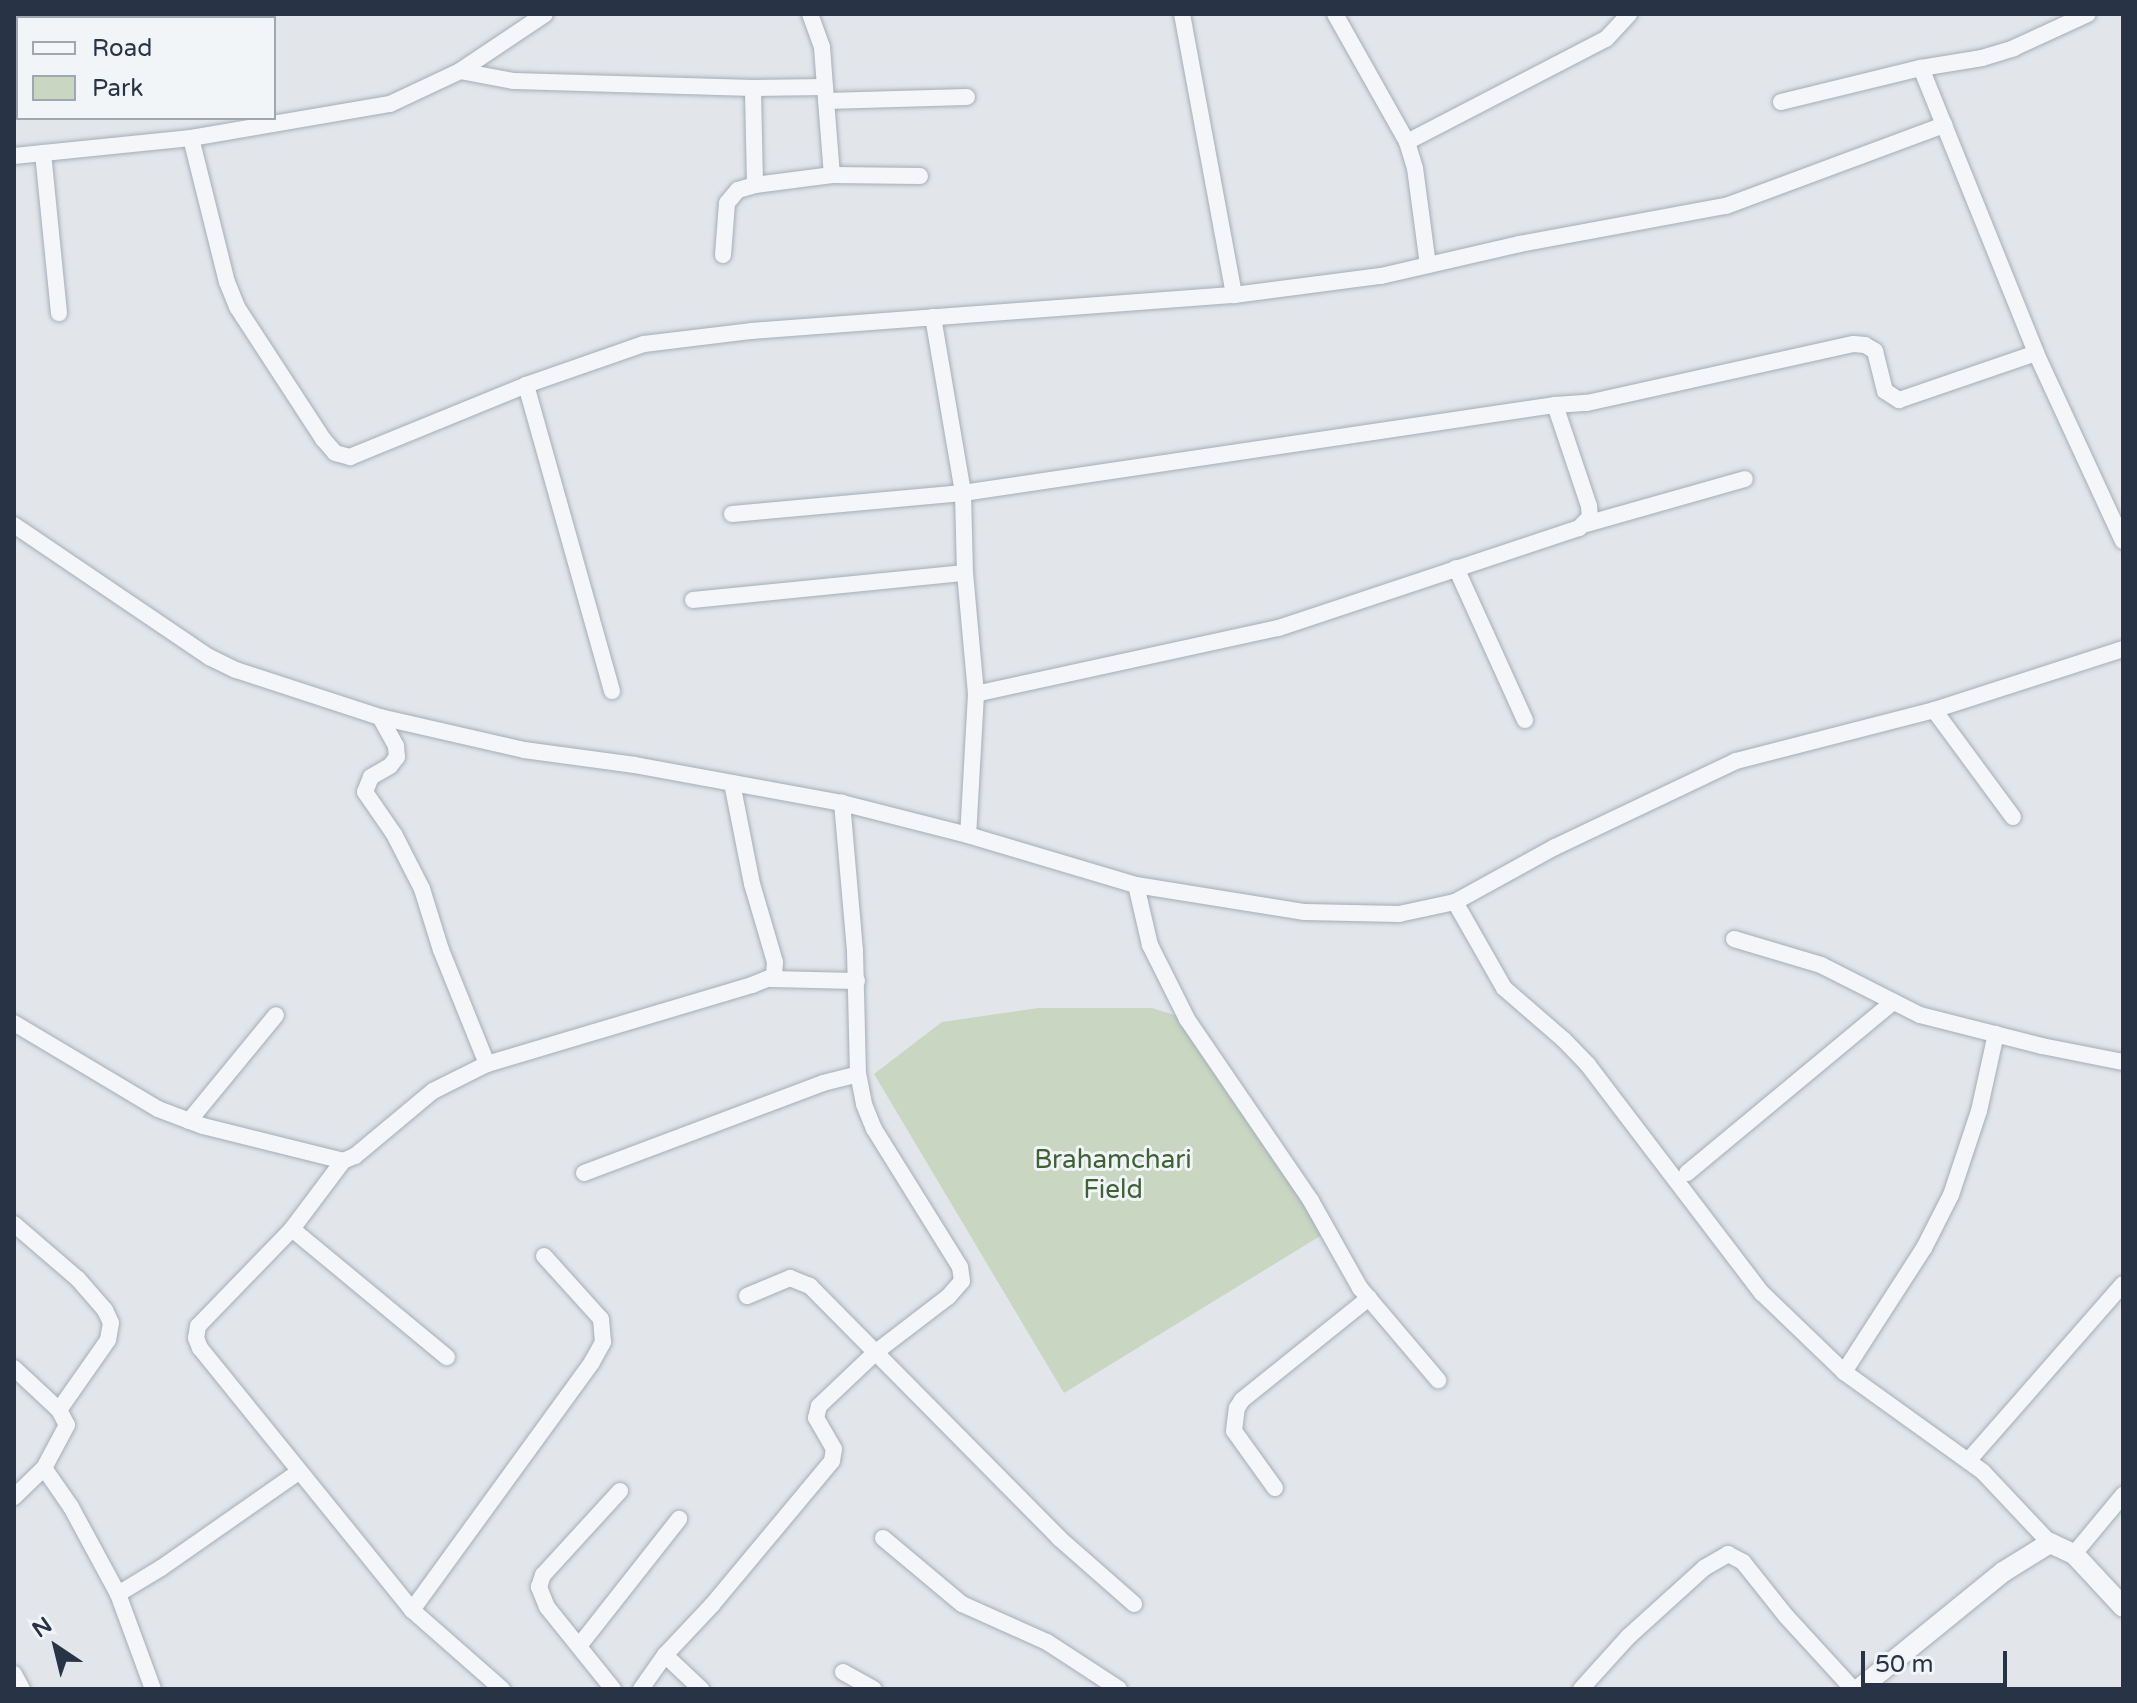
<!DOCTYPE html>
<html>
<head>
<meta charset="utf-8">
<style>
	body { margin:0 }
	#map { position:relative; width:2137px; height:1703px; overflow:hidden; background:#e2e6eb; font-family:"Varela Round",sans-serif }
	div>[style] { position:absolute }
	.green>* { inset:0; background:#c8d6c2 }
	.roads { filter:drop-shadow(0 0 2px #a6adb6) drop-shadow(0 0 2px #a6adb6) }
	.minor>* { height:16px; margin:-8px; padding:0 8px; transform-origin:8px; border-radius:8px; background:#f5f6f9 }
	.tertiary>* { height:20px; margin:-10px; padding:0 10px; transform-origin:10px; border-radius:10px; background:#f5f6f9 }
	span { translate:-50% -50%; white-space:nowrap; text-align:center; line-height:1.15; -webkit-text-stroke:6px #f2f5f8; paint-order:stroke }
	.park-label { font-size:26px; color:#3e6135 }
	.frame { position:absolute; inset:0; border:16px solid #283345; pointer-events:none }
	.legend { position:absolute; left:16px; top:16px; width:260px; height:104px; box-sizing:border-box; background:#f2f5f8; border:2px solid #a1a7b0; margin:0; padding:10px 14px; list-style:none; font-size:24px; color:#283345 }
	.legend li { display:flex; align-items:center; gap:16px; height:40px }
	.legend b { width:40px; border:2px solid #a1a7b0 }
	.north { position:absolute; left:16px; top:1607px; width:80px; height:80px; -webkit-text-stroke:6px #f2f5f8; paint-order:stroke; rotate:325deg; font-size:22px; font-weight:700; line-height:32px; text-align:center; color:#283345 }
	.north::after { content:''; display:block; margin:auto; width:28px; height:36px; background:#283345; clip-path:polygon(50% 0,100% 100%,50% 72%,0 100%) }
	.scale { position:absolute; left:1861px; top:1651px; width:146px; height:36px; box-sizing:border-box; border:4px solid #283345; border-top:0; padding-left:10px; font-size:24px; line-height:28px; white-space:nowrap; color:#283345; -webkit-text-stroke:6px #f2f5f8; paint-order:stroke }
</style>
</head>
<body>
<div id="map">
	<div class="green">
		<i style="clip-path:polygon(1038px 1008px,1152px 1008px,1187px 1019px,1330px 1230px,1064px 1393px,874px 1074px,942px 1022px)"></i>
	</div>
	<div class="roads">
		<div class="minor">
			<i style="left:1182px;top:14px;width:286px;rotate:79.5deg"></i>
			<i style="left:1335px;top:14px;width:147px;rotate:60.6deg"></i>
			<i style="left:1407px;top:142px;width:27px;rotate:73deg"></i>
			<i style="left:1415px;top:168px;width:98px;rotate:82.4deg"></i>
			<i style="left:1921px;top:68px;width:307px;rotate:68deg"></i>
			<i style="left:2036px;top:353px;width:207px;rotate:65.2deg"></i>
			<i style="left:460px;top:71px;width:55px;rotate:10.5deg"></i>
			<i style="left:514px;top:81px;width:239px;rotate:1.7deg"></i>
			<i style="left:753px;top:88px;width:72px;rotate:-0.8deg"></i>
			<i style="left:825px;top:87px;width:40px;rotate:-94.3deg"></i>
			<i style="left:822px;top:47px;width:35px;rotate:-110deg"></i>
			<i style="left:825px;top:87px;width:88px;rotate:85.5deg"></i>
			<i style="left:832px;top:175px;width:88px;rotate:0.7deg"></i>
			<i style="left:826px;top:101px;width:141px;rotate:-1.6deg"></i>
			<i style="left:1781px;top:102px;width:144px;rotate:-13.7deg"></i>
			<i style="left:1921px;top:68px;width:62px;rotate:-9.3deg"></i>
			<i style="left:1982px;top:58px;width:34px;rotate:-17deg"></i>
			<i style="left:2014px;top:48px;width:81px;rotate:-24.7deg"></i>
			<i style="left:191px;top:138px;width:148px;rotate:76deg"></i>
			<i style="left:227px;top:282px;width:27px;rotate:68deg"></i>
			<i style="left:237px;top:307px;width:158px;rotate:56.9deg"></i>
			<i style="left:323px;top:439px;width:18px;rotate:49deg"></i>
			<i style="left:335px;top:453px;width:16px;rotate:15deg"></i>
			<i style="left:350px;top:457px;width:190px;rotate:-22.2deg"></i>
			<i style="left:526px;top:385px;width:125px;rotate:-19.2deg"></i>
			<i style="left:644px;top:344px;width:109px;rotate:-6.9deg"></i>
			<i style="left:752px;top:331px;width:483px;rotate:-4.3deg"></i>
			<i style="left:1234px;top:295px;width:148px;rotate:-7.4deg"></i>
			<i style="left:1381px;top:276px;width:143px;rotate:-13deg"></i>
			<i style="left:1520px;top:244px;width:209px;rotate:-10.5deg"></i>
			<i style="left:1726px;top:206px;width:233px;rotate:-20.4deg"></i>
			<i style="left:1407px;top:142px;width:224px;rotate:-27.4deg"></i>
			<i style="left:1606px;top:39px;width:34px;rotate:-47deg"></i>
			<i style="left:43px;top:153px;width:161px;rotate:84.3deg"></i>
			<i style="left:14px;top:156px;width:178px;rotate:-5.8deg"></i>
			<i style="left:191px;top:138px;width:202px;rotate:-9.7deg"></i>
			<i style="left:390px;top:104px;width:77px;rotate:-25.2deg"></i>
			<i style="left:460px;top:71px;width:102px;rotate:-33.8deg"></i>
			<i style="left:755px;top:185px;width:78px;rotate:-7.4deg"></i>
			<i style="left:723px;top:255px;width:52px;rotate:-85.6deg"></i>
			<i style="left:727px;top:203px;width:17px;rotate:-50deg"></i>
			<i style="left:738px;top:190px;width:18px;rotate:-16deg"></i>
			<i style="left:755px;top:185px;width:97px;rotate:-91.2deg"></i>
			<i style="left:933px;top:317px;width:179px;rotate:80.3deg"></i>
			<i style="left:963px;top:493px;width:80px;rotate:88.6deg"></i>
			<i style="left:965px;top:573px;width:121px;rotate:84.8deg"></i>
			<i style="left:976px;top:694px;width:141px;rotate:93.2deg"></i>
			<i style="left:526px;top:385px;width:318px;rotate:74.3deg"></i>
			<i style="left:1555px;top:405px;width:32px;rotate:-4deg"></i>
			<i style="left:1587px;top:403px;width:273px;rotate:-12.5deg"></i>
			<i style="left:1854px;top:344px;width:11px;rotate:5deg"></i>
			<i style="left:1865px;top:345px;width:12px;rotate:31deg"></i>
			<i style="left:1875px;top:351px;width:41px;rotate:76deg"></i>
			<i style="left:1885px;top:391px;width:17px;rotate:33deg"></i>
			<i style="left:1899px;top:400px;width:145px;rotate:-18.9deg"></i>
			<i style="left:732px;top:514px;width:232px;rotate:-5.2deg"></i>
			<i style="left:963px;top:493px;width:599px;rotate:-8.46deg"></i>
			<i style="left:1555px;top:405px;width:107px;rotate:71.4deg"></i>
			<i style="left:1589px;top:506px;width:11px;rotate:85deg"></i>
			<i style="left:1590px;top:517px;width:16px;rotate:135deg"></i>
			<i style="left:1579px;top:528px;width:317px;rotate:161.6deg"></i>
			<i style="left:1278px;top:628px;width:309px;rotate:167.7deg"></i>
			<i style="left:1586px;top:524px;width:165px;rotate:-15.8deg"></i>
			<i style="left:14px;top:525px;width:235px;rotate:34.1deg"></i>
			<i style="left:209px;top:657px;width:30px;rotate:26deg"></i>
			<i style="left:236px;top:670px;width:151px;rotate:18.1deg"></i>
			<i style="left:380px;top:717px;width:148px;rotate:12.9deg"></i>
			<i style="left:524px;top:750px;width:112px;rotate:7.7deg"></i>
			<i style="left:635px;top:765px;width:210px;rotate:10.4deg"></i>
			<i style="left:842px;top:803px;width:130px;rotate:14.3deg"></i>
			<i style="left:968px;top:835px;width:175px;rotate:16.6deg"></i>
			<i style="left:1136px;top:885px;width:171px;rotate:9.1deg"></i>
			<i style="left:1305px;top:912px;width:94px;rotate:1.2deg"></i>
			<i style="left:1399px;top:914px;width:57px;rotate:-12.1deg"></i>
			<i style="left:1455px;top:902px;width:114px;rotate:-28.8deg"></i>
			<i style="left:1555px;top:847px;width:200px;rotate:-25.4deg"></i>
			<i style="left:1736px;top:761px;width:204px;rotate:-14.4deg"></i>
			<i style="left:1934px;top:710px;width:199px;rotate:-17.9deg"></i>
			<i style="left:1456px;top:568px;width:167px;rotate:65.6deg"></i>
			<i style="left:693px;top:600px;width:273px;rotate:-5.7deg"></i>
			<i style="left:1934px;top:710px;width:133px;rotate:53.6deg"></i>
			<i style="left:380px;top:717px;width:33px;rotate:61deg"></i>
			<i style="left:396px;top:746px;width:11px;rotate:85deg"></i>
			<i style="left:397px;top:757px;width:11px;rotate:128deg"></i>
			<i style="left:390px;top:766px;width:22px;rotate:150deg"></i>
			<i style="left:371px;top:777px;width:16px;rotate:112deg"></i>
			<i style="left:365px;top:792px;width:51px;rotate:55.4deg"></i>
			<i style="left:394px;top:834px;width:62px;rotate:63deg"></i>
			<i style="left:422px;top:889px;width:64px;rotate:72.7deg"></i>
			<i style="left:441px;top:950px;width:123px;rotate:68deg"></i>
			<i style="left:1136px;top:885px;width:62px;rotate:76.9deg"></i>
			<i style="left:1150px;top:945px;width:83px;rotate:63.4deg"></i>
			<i style="left:1187px;top:1019px;width:220px;rotate:55.7deg"></i>
			<i style="left:1311px;top:1201px;width:100px;rotate:60.6deg"></i>
			<i style="left:1360px;top:1288px;width:121px;rotate:49.7deg"></i>
			<i style="left:1455px;top:902px;width:99px;rotate:60.3deg"></i>
			<i style="left:1504px;top:988px;width:79px;rotate:40.9deg"></i>
			<i style="left:1564px;top:1040px;width:35px;rotate:46deg"></i>
			<i style="left:1588px;top:1065px;width:287px;rotate:52.7deg"></i>
			<i style="left:1762px;top:1293px;width:114px;rotate:43.9deg"></i>
			<i style="left:1844px;top:1372px;width:171px;rotate:35.7deg"></i>
			<i style="left:1983px;top:1472px;width:98px;rotate:46.7deg"></i>
			<i style="left:1734px;top:939px;width:91px;rotate:16.6deg"></i>
			<i style="left:1821px;top:965px;width:111px;rotate:26.8deg"></i>
			<i style="left:1920px;top:1015px;width:126px;rotate:14.3deg"></i>
			<i style="left:2042px;top:1046px;width:83px;rotate:11.2deg"></i>
			<i style="left:770px;top:979px;width:87px;rotate:1.3deg"></i>
			<i style="left:14px;top:1023px;width:168px;rotate:30.8deg"></i>
			<i style="left:158px;top:1109px;width:48px;rotate:20.7deg"></i>
			<i style="left:203px;top:1126px;width:144px;rotate:14deg"></i>
			<i style="left:343px;top:1161px;width:13px;rotate:-23deg"></i>
			<i style="left:355px;top:1156px;width:102px;rotate:-39.8deg"></i>
			<i style="left:433px;top:1091px;width:60px;rotate:-26.6deg"></i>
			<i style="left:487px;top:1064px;width:277px;rotate:-16.6deg"></i>
			<i style="left:752px;top:985px;width:24px;rotate:-22deg"></i>
			<i style="left:774px;top:976px;width:14px;rotate:-86deg"></i>
			<i style="left:775px;top:962px;width:81px;rotate:-106.4deg"></i>
			<i style="left:752px;top:884px;width:103px;rotate:-101.2deg"></i>
			<i style="left:189px;top:1121px;width:137px;rotate:-50.6deg"></i>
			<i style="left:343px;top:1161px;width:85px;rotate:126.9deg"></i>
			<i style="left:292px;top:1229px;width:135px;rotate:134.1deg"></i>
			<i style="left:198px;top:1326px;width:12px;rotate:99deg"></i>
			<i style="left:196px;top:1338px;width:11px;rotate:68deg"></i>
			<i style="left:200px;top:1348px;width:337px;rotate:51deg"></i>
			<i style="left:412px;top:1610px;width:120px;rotate:41.3deg"></i>
			<i style="left:584px;top:1173px;width:255px;rotate:-20.6deg"></i>
			<i style="left:823px;top:1083px;width:36px;rotate:-14deg"></i>
			<i style="left:1687px;top:1173px;width:266px;rotate:-39.7deg"></i>
			<i style="left:14px;top:1224px;width:84px;rotate:40.7deg"></i>
			<i style="left:78px;top:1279px;width:41px;rotate:48.9deg"></i>
			<i style="left:105px;top:1310px;width:14px;rotate:65deg"></i>
			<i style="left:111px;top:1323px;width:17px;rotate:100deg"></i>
			<i style="left:108px;top:1340px;width:85px;rotate:125deg"></i>
			<i style="left:292px;top:1229px;width:201px;rotate:39.6deg"></i>
			<i style="left:747px;top:1296px;width:47px;rotate:-22.7deg"></i>
			<i style="left:790px;top:1278px;width:22px;rotate:22deg"></i>
			<i style="left:810px;top:1286px;width:354px;rotate:45.3deg"></i>
			<i style="left:1059px;top:1538px;width:100px;rotate:41.3deg"></i>
			<i style="left:14px;top:1368px;width:62px;rotate:43deg"></i>
			<i style="left:59px;top:1410px;width:17px;rotate:62deg"></i>
			<i style="left:67px;top:1425px;width:49px;rotate:118.1deg"></i>
			<i style="left:44px;top:1468px;width:42px;rotate:136deg"></i>
			<i style="left:1844px;top:1372px;width:148px;rotate:-57.2deg"></i>
			<i style="left:1924px;top:1248px;width:59px;rotate:-63deg"></i>
			<i style="left:1951px;top:1195px;width:89px;rotate:-71.6deg"></i>
			<i style="left:1979px;top:1111px;width:79px;rotate:-77.6deg"></i>
			<i style="left:1968px;top:1461px;width:235px;rotate:-48.8deg"></i>
			<i style="left:44px;top:1468px;width:47px;rotate:55.3deg"></i>
			<i style="left:71px;top:1507px;width:99px;rotate:61.6deg"></i>
			<i style="left:118px;top:1594px;width:50px;rotate:-31.2deg"></i>
			<i style="left:161px;top:1568px;width:169px;rotate:-34.9deg"></i>
			<i style="left:1275px;top:1488px;width:70px;rotate:-125.7deg"></i>
			<i style="left:1234px;top:1431px;width:23px;rotate:-83deg"></i>
			<i style="left:1237px;top:1408px;width:9px;rotate:-58deg"></i>
			<i style="left:1242px;top:1400px;width:163px;rotate:-38.8deg"></i>
			<i style="left:883px;top:1538px;width:103px;rotate:39.9deg"></i>
			<i style="left:962px;top:1604px;width:93px;rotate:24.1deg"></i>
			<i style="left:1047px;top:1642px;width:86px;rotate:33.1deg"></i>
			<i style="left:2074px;top:1554px;width:77px;rotate:-50.3deg"></i>
			<i style="left:118px;top:1594px;width:101px;rotate:69.8deg"></i>
			<i style="left:412px;top:1610px;width:306px;rotate:-54deg"></i>
			<i style="left:592px;top:1362px;width:23px;rotate:-61deg"></i>
			<i style="left:603px;top:1342px;width:23px;rotate:-95deg"></i>
			<i style="left:601px;top:1319px;width:85px;rotate:-132.1deg"></i>
			<i style="left:579px;top:1646px;width:162px;rotate:-51.8deg"></i>
			<i style="left:665px;top:1655px;width:50px;rotate:43.4deg"></i>
			<i style="left:843px;top:1672px;width:35px;rotate:29deg"></i>
			<i style="left:14px;top:1674px;width:17px;rotate:62deg"></i>
			<i style="left:613px;top:1689px;width:105px;rotate:-128.8deg"></i>
			<i style="left:547px;top:1607px;width:22px;rotate:-112deg"></i>
			<i style="left:539px;top:1587px;width:13px;rotate:-72deg"></i>
			<i style="left:543px;top:1575px;width:114px;rotate:-47.5deg"></i>
			<i style="left:641px;top:1689px;width:42px;rotate:-54.8deg"></i>
			<i style="left:665px;top:1655px;width:69px;rotate:-46.8deg"></i>
			<i style="left:712px;top:1605px;width:187px;rotate:-50.2deg"></i>
			<i style="left:832px;top:1461px;width:12px;rotate:-81deg"></i>
			<i style="left:834px;top:1449px;width:36px;rotate:-120deg"></i>
			<i style="left:816px;top:1418px;width:12px;rotate:-76deg"></i>
			<i style="left:819px;top:1406px;width:79px;rotate:-43.5deg"></i>
			<i style="left:876px;top:1352px;width:91px;rotate:-37.4deg"></i>
			<i style="left:948px;top:1297px;width:21px;rotate:-49deg"></i>
			<i style="left:962px;top:1281px;width:14px;rotate:-98deg"></i>
			<i style="left:960px;top:1267px;width:163px;rotate:-121.9deg"></i>
			<i style="left:874px;top:1129px;width:27px;rotate:-112deg"></i>
			<i style="left:864px;top:1104px;width:31px;rotate:-101deg"></i>
			<i style="left:858px;top:1074px;width:123px;rotate:-91.4deg"></i>
			<i style="left:855px;top:951px;width:149px;rotate:-95deg"></i>
			<i style="left:1581px;top:1689px;width:70px;rotate:-47.9deg"></i>
			<i style="left:1628px;top:1637px;width:103px;rotate:-42.2deg"></i>
			<i style="left:1704px;top:1568px;width:28px;rotate:-30deg"></i>
			<i style="left:1728px;top:1554px;width:17px;rotate:28deg"></i>
			<i style="left:1743px;top:1562px;width:69px;rotate:51.5deg"></i>
			<i style="left:1786px;top:1616px;width:99px;rotate:47.5deg"></i>
		</div>
		<div class="tertiary">
			<i style="left:1859px;top:1689px;width:186px;rotate:-39.1deg"></i>
			<i style="left:2003px;top:1572px;width:55px;rotate:-31.7deg"></i>
			<i style="left:2050px;top:1543px;width:26px;rotate:25deg"></i>
			<i style="left:2074px;top:1554px;width:72px;rotate:47.2deg"></i>
		</div>
	</div>
	<div class="park-label">
		<span style="left:1113px;top:1175px">Brahamchari<br>Field</span>
	</div>
	<div class="frame"></div>
	<ul class="legend">
	<li><b style="height:10px;background:#f5f6f9"></b>Road</li>
	<li><b style="height:22px;background:#c8d6c2"></b>Park</li>
	</ul>
	<div class="north">N</div>
	<div class="scale">50 m</div>
</div>
</body>
</html>
